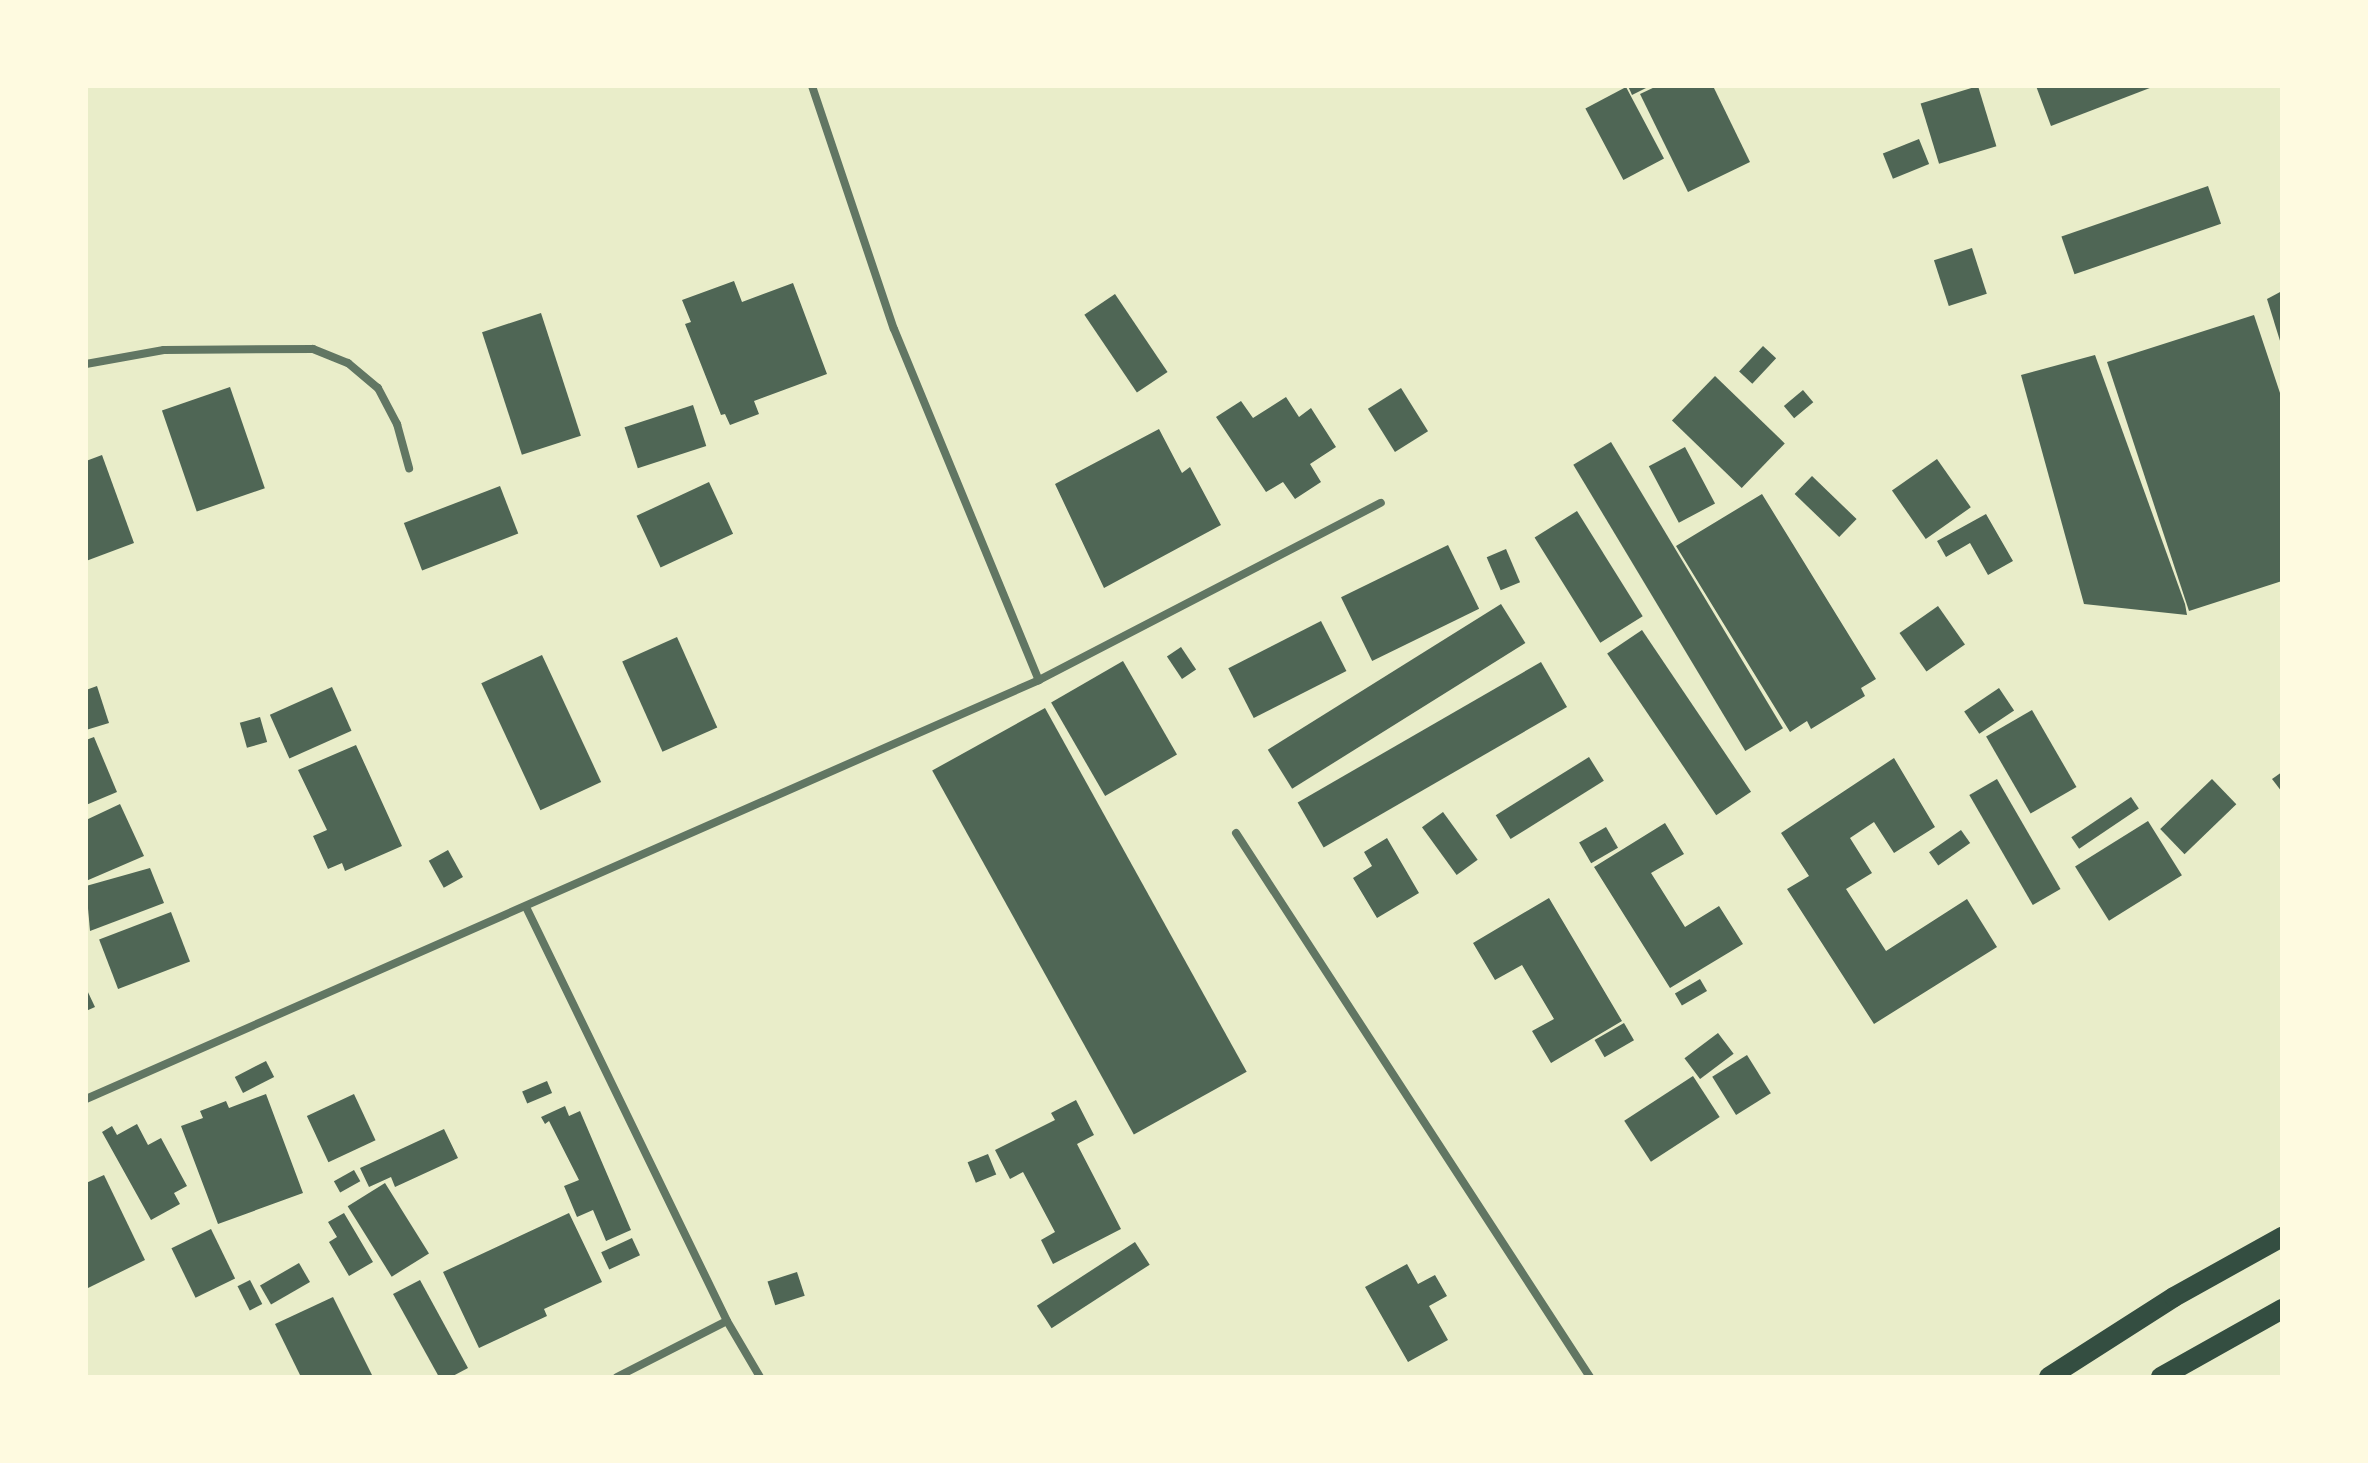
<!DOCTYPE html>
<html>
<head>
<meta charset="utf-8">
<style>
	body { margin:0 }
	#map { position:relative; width:2368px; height:1463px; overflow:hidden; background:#e9edc9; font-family:"Public Sans",sans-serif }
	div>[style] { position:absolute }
	.building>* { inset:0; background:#4f6655; transform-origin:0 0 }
	.minor>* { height:8px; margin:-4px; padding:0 4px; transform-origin:4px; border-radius:4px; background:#617663 }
	.primary>* { height:20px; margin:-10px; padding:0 10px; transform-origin:10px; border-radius:10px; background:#344e41 }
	span { translate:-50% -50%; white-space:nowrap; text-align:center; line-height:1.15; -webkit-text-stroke:6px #fefae0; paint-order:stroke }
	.frame { position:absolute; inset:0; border:88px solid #fefae0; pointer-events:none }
</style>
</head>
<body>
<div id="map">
	<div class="building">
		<i style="clip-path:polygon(1628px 86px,1650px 86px,1632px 95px)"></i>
		<i style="clip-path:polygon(1657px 86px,1713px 86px,1750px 162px,1688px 192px,1640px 94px)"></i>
		<i style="left:1978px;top:86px;width:63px;height:60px;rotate:73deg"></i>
		<i style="clip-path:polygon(2036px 86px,2155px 86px,2051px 126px)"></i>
		<i style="left:1626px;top:87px;width:81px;height:46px;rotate:62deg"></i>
		<i style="left:1919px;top:139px;width:27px;height:39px;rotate:68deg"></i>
		<i style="left:2208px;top:186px;width:40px;height:155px;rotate:71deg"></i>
		<i style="left:1972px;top:248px;width:48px;height:40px;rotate:72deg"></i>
		<i style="clip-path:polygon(734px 281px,742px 302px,793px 283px,827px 374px,754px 401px,759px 414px,730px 425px,725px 414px,721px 415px,685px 324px,691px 322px,682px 300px)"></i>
		<i style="clip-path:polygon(2282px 291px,2282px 344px,2281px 344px,2267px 299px)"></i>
		<i style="left:1115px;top:294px;width:94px;height:37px;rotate:56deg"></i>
		<i style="left:541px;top:313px;width:129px;height:62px;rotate:72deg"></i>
		<i style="clip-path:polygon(2254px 315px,2282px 399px,2282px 581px,2189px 611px,2107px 362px)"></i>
		<i style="left:1763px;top:346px;width:18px;height:35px;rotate:43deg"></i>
		<i style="clip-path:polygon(2095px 355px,2185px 604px,2187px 615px,2084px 604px,2021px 375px)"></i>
		<i style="left:1715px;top:376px;width:97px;height:62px;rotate:44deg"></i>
		<i style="left:230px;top:387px;width:107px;height:72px;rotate:71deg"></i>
		<i style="left:1401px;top:388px;width:51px;height:39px;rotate:58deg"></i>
		<i style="left:1803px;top:390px;width:16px;height:25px;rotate:50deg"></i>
		<i style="clip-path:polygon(1286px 397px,1299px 417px,1311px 408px,1336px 447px,1310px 464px,1321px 482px,1295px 499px,1283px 482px,1266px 492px,1216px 417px,1241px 401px,1253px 418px)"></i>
		<i style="left:693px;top:405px;width:43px;height:72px;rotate:72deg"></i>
		<i style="clip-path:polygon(1159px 429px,1182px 473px,1190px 467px,1221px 525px,1104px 588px,1055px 484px)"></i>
		<i style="left:1611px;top:442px;width:334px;height:44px;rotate:59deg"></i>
		<i style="left:1685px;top:447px;width:64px;height:41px;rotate:62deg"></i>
		<i style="clip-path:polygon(102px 455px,134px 543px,86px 561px,86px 461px)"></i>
		<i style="left:1937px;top:459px;width:59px;height:55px;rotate:55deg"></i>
		<i style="left:1812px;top:476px;width:62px;height:25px;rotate:44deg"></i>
		<i style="left:709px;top:482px;width:57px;height:80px;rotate:65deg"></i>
		<i style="left:500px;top:486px;width:51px;height:103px;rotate:69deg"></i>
		<i style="clip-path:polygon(1762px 494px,1876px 679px,1861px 688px,1865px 696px,1811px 729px,1807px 721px,1790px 732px,1676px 546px)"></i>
		<i style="left:1577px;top:511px;width:124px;height:50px;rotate:58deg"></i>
		<i style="clip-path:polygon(1986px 514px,2013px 561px,1988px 575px,1970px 543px,1946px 557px,1937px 541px)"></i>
		<i style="left:1448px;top:545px;width:71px;height:119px;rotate:64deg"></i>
		<i style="left:1506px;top:549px;width:36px;height:21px;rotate:67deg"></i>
		<i style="left:1501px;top:604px;width:46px;height:275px;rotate:58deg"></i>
		<i style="left:1938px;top:606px;width:47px;height:47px;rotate:55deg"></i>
		<i style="left:1321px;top:621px;width:56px;height:104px;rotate:63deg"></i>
		<i style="left:1642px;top:630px;width:195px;height:42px;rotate:56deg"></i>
		<i style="left:677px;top:637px;width:99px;height:60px;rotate:66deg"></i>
		<i style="left:1181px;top:647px;width:27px;height:17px;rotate:56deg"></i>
		<i style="left:542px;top:655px;width:140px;height:67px;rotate:65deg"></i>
		<i style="left:1123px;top:661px;width:108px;height:83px;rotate:60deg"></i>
		<i style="left:1541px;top:662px;width:52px;height:281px;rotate:60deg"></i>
		<i style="clip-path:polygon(97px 686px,109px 723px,86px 730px,86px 690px)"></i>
		<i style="left:332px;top:687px;width:48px;height:68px;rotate:66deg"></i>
		<i style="left:1999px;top:688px;width:27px;height:42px;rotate:56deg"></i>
		<i style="left:1045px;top:708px;width:416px;height:129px;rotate:61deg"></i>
		<i style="left:2032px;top:710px;width:89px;height:53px;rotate:60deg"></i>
		<i style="left:260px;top:717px;width:26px;height:21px;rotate:74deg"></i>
		<i style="clip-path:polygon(94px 737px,117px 792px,86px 805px,86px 740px)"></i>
		<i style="clip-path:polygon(356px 745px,402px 846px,345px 871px,342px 863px,328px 869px,313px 836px,327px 830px,298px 770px)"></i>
		<i style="left:1589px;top:757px;width:28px;height:110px;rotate:58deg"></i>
		<i style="clip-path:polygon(1894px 758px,1935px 827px,1894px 853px,1874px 822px,1850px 838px,1872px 873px,1846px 889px,1886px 951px,1967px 899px,1997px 947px,1874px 1024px,1787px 889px,1809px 876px,1781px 833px)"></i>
		<i style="clip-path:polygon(2282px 772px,2282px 792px,2272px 779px)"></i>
		<i style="left:1997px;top:779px;width:127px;height:32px;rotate:60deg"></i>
		<i style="left:2212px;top:779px;width:35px;height:72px;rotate:46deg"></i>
		<i style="left:2131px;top:797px;width:14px;height:72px;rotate:56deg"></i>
		<i style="clip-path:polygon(120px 804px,144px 856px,86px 881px,86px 820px)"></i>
		<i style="left:1443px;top:812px;width:59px;height:26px;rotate:54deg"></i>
		<i style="left:2148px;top:821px;width:64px;height:86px;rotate:58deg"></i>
		<i style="clip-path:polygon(1665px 823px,1684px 854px,1651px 873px,1685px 927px,1719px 906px,1743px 944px,1670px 988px,1594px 867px)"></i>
		<i style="left:1606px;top:827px;width:24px;height:31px;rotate:60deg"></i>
		<i style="left:1961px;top:830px;width:16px;height:39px;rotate:55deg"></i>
		<i style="clip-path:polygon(1387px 838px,1419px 893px,1377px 918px,1353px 878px,1372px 866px,1364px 852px)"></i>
		<i style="left:448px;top:850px;width:31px;height:22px;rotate:61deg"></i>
		<i style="clip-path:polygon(150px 868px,164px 903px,90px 931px,86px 886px)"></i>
		<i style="clip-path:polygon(1549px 898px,1622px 1021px,1551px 1063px,1532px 1031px,1554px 1019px,1522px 965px,1495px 980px,1473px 943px)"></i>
		<i style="left:171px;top:912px;width:53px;height:77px;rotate:69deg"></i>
		<i style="left:1700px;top:979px;width:14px;height:29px;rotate:60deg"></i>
		<i style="clip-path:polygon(86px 988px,95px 1007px,86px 1011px)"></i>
		<i style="left:1624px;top:1023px;width:20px;height:34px;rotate:60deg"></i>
		<i style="left:1718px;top:1033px;width:26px;height:42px;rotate:53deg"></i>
		<i style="left:1747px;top:1055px;width:45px;height:41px;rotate:58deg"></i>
		<i style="left:266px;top:1061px;width:18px;height:35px;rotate:63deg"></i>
		<i style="left:1693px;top:1076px;width:49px;height:82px;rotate:57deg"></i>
		<i style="left:547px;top:1081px;width:13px;height:27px;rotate:67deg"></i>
		<i style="clip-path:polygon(266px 1094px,303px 1193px,218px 1224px,181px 1126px,203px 1118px,200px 1111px,226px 1101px,229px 1108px)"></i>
		<i style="left:354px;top:1094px;width:51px;height:52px;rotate:65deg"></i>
		<i style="clip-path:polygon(1076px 1100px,1094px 1135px,1077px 1144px,1121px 1229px,1053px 1264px,1041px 1240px,1055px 1232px,1023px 1172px,1010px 1179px,995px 1150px,1055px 1120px,1051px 1113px)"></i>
		<i style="clip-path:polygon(565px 1106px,569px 1116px,580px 1111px,631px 1230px,606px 1241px,593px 1210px,577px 1217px,564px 1186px,579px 1180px,549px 1121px,545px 1124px,541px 1117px)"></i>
		<i style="clip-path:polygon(137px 1124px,148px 1145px,161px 1138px,187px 1186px,174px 1193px,180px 1204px,151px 1220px,102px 1132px,112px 1126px,117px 1135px)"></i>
		<i style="clip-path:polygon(444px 1129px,458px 1158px,395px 1187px,391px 1177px,369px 1187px,360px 1168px)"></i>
		<i style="left:988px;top:1154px;width:22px;height:22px;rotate:68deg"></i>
		<i style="left:354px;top:1170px;width:13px;height:23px;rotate:61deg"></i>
		<i style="clip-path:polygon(104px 1175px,145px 1260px,88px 1288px,86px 1183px)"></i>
		<i style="left:385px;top:1183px;width:83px;height:44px;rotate:58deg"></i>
		<i style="clip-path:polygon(344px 1213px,373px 1262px,349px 1276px,329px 1242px,337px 1237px,328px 1222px)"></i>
		<i style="clip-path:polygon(569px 1213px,602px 1282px,544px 1309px,547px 1316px,479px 1348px,443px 1272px)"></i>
		<i style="left:211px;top:1229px;width:55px;height:44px;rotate:64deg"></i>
		<i style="left:632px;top:1238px;width:19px;height:34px;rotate:65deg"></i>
		<i style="left:1135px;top:1242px;width:27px;height:117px;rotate:57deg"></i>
		<i style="left:299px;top:1263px;width:22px;height:45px;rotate:60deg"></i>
		<i style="clip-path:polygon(1407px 1264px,1418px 1284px,1435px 1275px,1447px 1296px,1429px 1306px,1448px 1340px,1408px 1362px,1365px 1287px)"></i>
		<i style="left:797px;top:1272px;width:25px;height:31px;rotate:72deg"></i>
		<i style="left:250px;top:1280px;width:27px;height:14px;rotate:63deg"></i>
		<i style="clip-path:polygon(420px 1280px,468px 1368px,451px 1377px,439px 1377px,393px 1294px)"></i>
		<i style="clip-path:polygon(333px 1297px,373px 1377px,301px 1377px,275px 1324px)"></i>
	</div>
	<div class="minor">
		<i style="left:812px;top:86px;width:256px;rotate:71.4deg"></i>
		<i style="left:894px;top:329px;width:380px;rotate:67.6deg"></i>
		<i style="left:86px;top:364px;width:79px;rotate:-10.2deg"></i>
		<i style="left:164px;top:350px;width:149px;rotate:-0.4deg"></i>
		<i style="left:313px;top:349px;width:38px;rotate:22deg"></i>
		<i style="left:348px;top:363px;width:39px;rotate:40deg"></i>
		<i style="left:378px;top:388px;width:41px;rotate:62.2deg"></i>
		<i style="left:397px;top:424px;width:46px;rotate:74.7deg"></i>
		<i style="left:1236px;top:833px;width:649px;rotate:56.95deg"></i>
		<i style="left:526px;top:907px;width:460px;rotate:64.1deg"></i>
		<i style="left:727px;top:1321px;width:65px;rotate:59.5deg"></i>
		<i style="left:86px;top:1099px;width:1041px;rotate:-23.73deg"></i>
		<i style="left:1039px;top:680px;width:385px;rotate:-27.4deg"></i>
		<i style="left:617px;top:1377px;width:123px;rotate:-27deg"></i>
	</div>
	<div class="primary">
		<i style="left:2049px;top:1377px;width:148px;rotate:-32.6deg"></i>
		<i style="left:2174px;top:1297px;width:124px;rotate:-29.1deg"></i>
		<i style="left:2161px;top:1377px;width:139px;rotate:-29.3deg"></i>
	</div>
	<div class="frame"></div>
</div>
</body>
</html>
